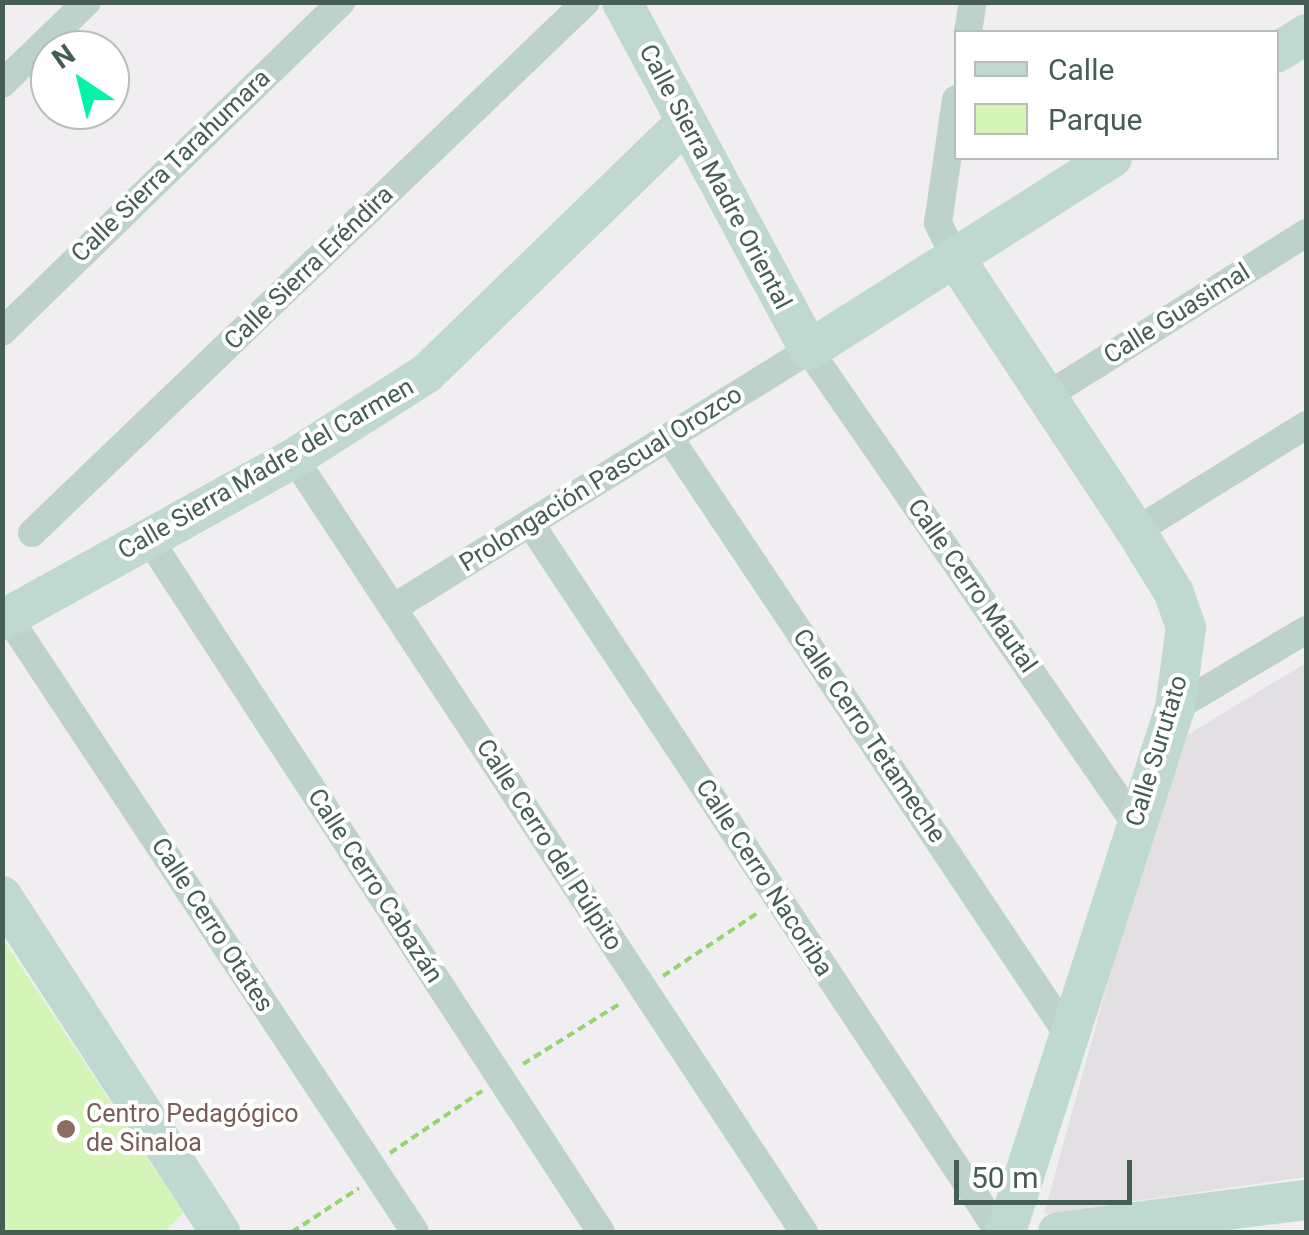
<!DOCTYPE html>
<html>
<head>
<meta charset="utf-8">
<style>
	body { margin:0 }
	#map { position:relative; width:1309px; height:1235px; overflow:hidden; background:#f1eef1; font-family:Roboto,sans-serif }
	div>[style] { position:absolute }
	.education>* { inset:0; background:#e2e0e3 }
	.green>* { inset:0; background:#d5f4b8 }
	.path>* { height:4px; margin-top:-2px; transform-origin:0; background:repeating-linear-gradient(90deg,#94d56c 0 8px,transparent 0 13px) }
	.street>* { height:28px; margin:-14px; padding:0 14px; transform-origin:14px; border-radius:14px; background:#bdd2ca }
	.secondary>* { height:40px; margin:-20px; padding:0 20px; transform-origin:20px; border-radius:20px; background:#bfd9d0 }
	.dots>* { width:28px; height:28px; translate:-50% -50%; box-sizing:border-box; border:5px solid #fff; border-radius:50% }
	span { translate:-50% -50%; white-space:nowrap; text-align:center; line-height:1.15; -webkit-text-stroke:8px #fff; paint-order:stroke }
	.street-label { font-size:25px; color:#445e53 }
	.education-label { font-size:25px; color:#785e54 }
	.left { translate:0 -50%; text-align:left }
	.frame { position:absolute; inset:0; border:5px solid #445e53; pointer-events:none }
	.legend { position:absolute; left:954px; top:30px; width:325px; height:130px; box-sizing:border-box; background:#fff; border:2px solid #b4bfba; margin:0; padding:12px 18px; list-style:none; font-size:30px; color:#445e53 }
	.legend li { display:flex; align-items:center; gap:20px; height:50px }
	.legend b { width:50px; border:2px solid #b4bfba }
	.north { position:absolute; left:30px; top:30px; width:100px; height:100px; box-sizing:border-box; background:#fff; border:2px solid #b4bfba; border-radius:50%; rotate:325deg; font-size:28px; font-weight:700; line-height:40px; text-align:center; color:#445e53 }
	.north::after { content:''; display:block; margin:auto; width:35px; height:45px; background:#06f3a7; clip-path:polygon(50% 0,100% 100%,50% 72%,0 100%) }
	.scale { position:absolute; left:954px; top:1160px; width:178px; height:45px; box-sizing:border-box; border:5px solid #445e53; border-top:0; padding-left:12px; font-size:30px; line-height:35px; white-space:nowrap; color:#445e53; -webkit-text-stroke:8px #fff; paint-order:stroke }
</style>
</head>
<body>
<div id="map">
	<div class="education">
		<i style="clip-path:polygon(1306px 663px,1306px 1177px,1044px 1214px,1174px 743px)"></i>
	</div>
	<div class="green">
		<i style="clip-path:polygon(3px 939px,184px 1213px,164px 1232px,3px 1232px)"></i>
	</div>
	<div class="path">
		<i style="left:663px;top:976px;width:115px;rotate:-33.7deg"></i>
		<i style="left:523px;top:1064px;width:115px;rotate:-31.9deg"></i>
		<i style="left:390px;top:1153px;width:111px;rotate:-34deg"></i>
		<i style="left:292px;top:1232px;width:80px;rotate:-33.3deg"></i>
	</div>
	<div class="street">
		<i style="left:968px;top:32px;width:30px;rotate:-81deg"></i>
		<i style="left:2px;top:84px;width:118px;rotate:-44deg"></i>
		<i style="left:955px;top:258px;width:39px;rotate:-116deg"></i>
		<i style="left:938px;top:223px;width:125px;rotate:-81.7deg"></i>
		<i style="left:2px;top:332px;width:473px;rotate:-44.2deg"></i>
		<i style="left:1048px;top:395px;width:305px;rotate:-32.1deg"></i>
		<i style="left:669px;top:437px;width:720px;rotate:56.27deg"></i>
		<i style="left:294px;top:458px;width:927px;rotate:56.62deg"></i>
		<i style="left:530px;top:523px;width:850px;rotate:56.52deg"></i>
		<i style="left:1136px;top:531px;width:200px;rotate:-31.9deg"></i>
		<i style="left:32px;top:533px;width:767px;rotate:-43.79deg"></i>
		<i style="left:149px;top:539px;width:827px;rotate:56.89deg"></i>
		<i style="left:393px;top:608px;width:490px;rotate:-31.8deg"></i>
		<i style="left:809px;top:350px;width:574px;rotate:55.42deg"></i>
		<i style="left:8px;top:617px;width:737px;rotate:56.5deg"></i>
		<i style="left:1175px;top:708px;width:152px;rotate:-30.8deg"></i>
	</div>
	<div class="secondary">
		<i style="left:622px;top:2px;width:395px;rotate:61.7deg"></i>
		<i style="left:809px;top:350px;width:359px;rotate:-32.4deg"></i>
		<i style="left:1276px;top:53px;width:36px;rotate:-32deg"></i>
		<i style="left:955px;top:258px;width:328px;rotate:56.5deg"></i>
		<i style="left:1136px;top:531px;width:73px;rotate:58.5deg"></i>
		<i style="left:1174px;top:593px;width:36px;rotate:71deg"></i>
		<i style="left:1186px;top:627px;width:82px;rotate:97.7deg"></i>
		<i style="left:1175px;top:708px;width:551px;rotate:107.88deg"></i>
		<i style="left:2px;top:620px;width:334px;rotate:-29deg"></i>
		<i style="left:294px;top:458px;width:156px;rotate:-32.5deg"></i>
		<i style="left:426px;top:374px;width:359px;rotate:-44.1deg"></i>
		<i style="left:2px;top:896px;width:401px;rotate:57deg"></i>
		<i style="left:1058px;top:1232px;width:250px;rotate:-7.4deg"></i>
	</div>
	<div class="dots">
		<i style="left:66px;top:1129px;background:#8d6e63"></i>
	</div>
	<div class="street-label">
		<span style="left:171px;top:166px;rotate:-44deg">Calle Sierra Tarahumara</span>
		<span style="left:715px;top:177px;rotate:62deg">Calle Sierra Madre Oriental</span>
		<span style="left:309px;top:268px;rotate:-44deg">Calle Sierra Eréndira</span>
		<span style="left:1177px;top:314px;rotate:-32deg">Calle Guasimal</span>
		<span style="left:266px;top:469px;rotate:-30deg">Calle Sierra Madre del Carmen</span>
		<span style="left:601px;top:479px;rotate:-32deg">Prolongación Pascual Orozco</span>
		<span style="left:972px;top:586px;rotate:55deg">Calle Cerro Mautal</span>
		<span style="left:869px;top:736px;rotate:56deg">Calle Cerro Tetameche</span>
		<span style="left:1157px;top:751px;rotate:-73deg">Calle Surutato</span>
		<span style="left:549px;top:845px;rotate:57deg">Calle Cerro del Púlpito</span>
		<span style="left:764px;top:878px;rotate:57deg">Calle Cerro Nacoriba</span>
		<span style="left:375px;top:886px;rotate:57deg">Calle Cerro Cabazán</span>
		<span style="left:212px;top:925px;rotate:57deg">Calle Cerro Otates</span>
	</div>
	<div class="education-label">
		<span class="left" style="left:86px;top:1129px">Centro Pedagógico<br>de Sinaloa</span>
	</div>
	<div class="frame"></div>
	<ul class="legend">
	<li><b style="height:12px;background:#bfd9d0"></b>Calle</li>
	<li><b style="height:28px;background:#d5f4b8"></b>Parque</li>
	</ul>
	<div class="north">N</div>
	<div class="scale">50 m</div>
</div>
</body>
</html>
